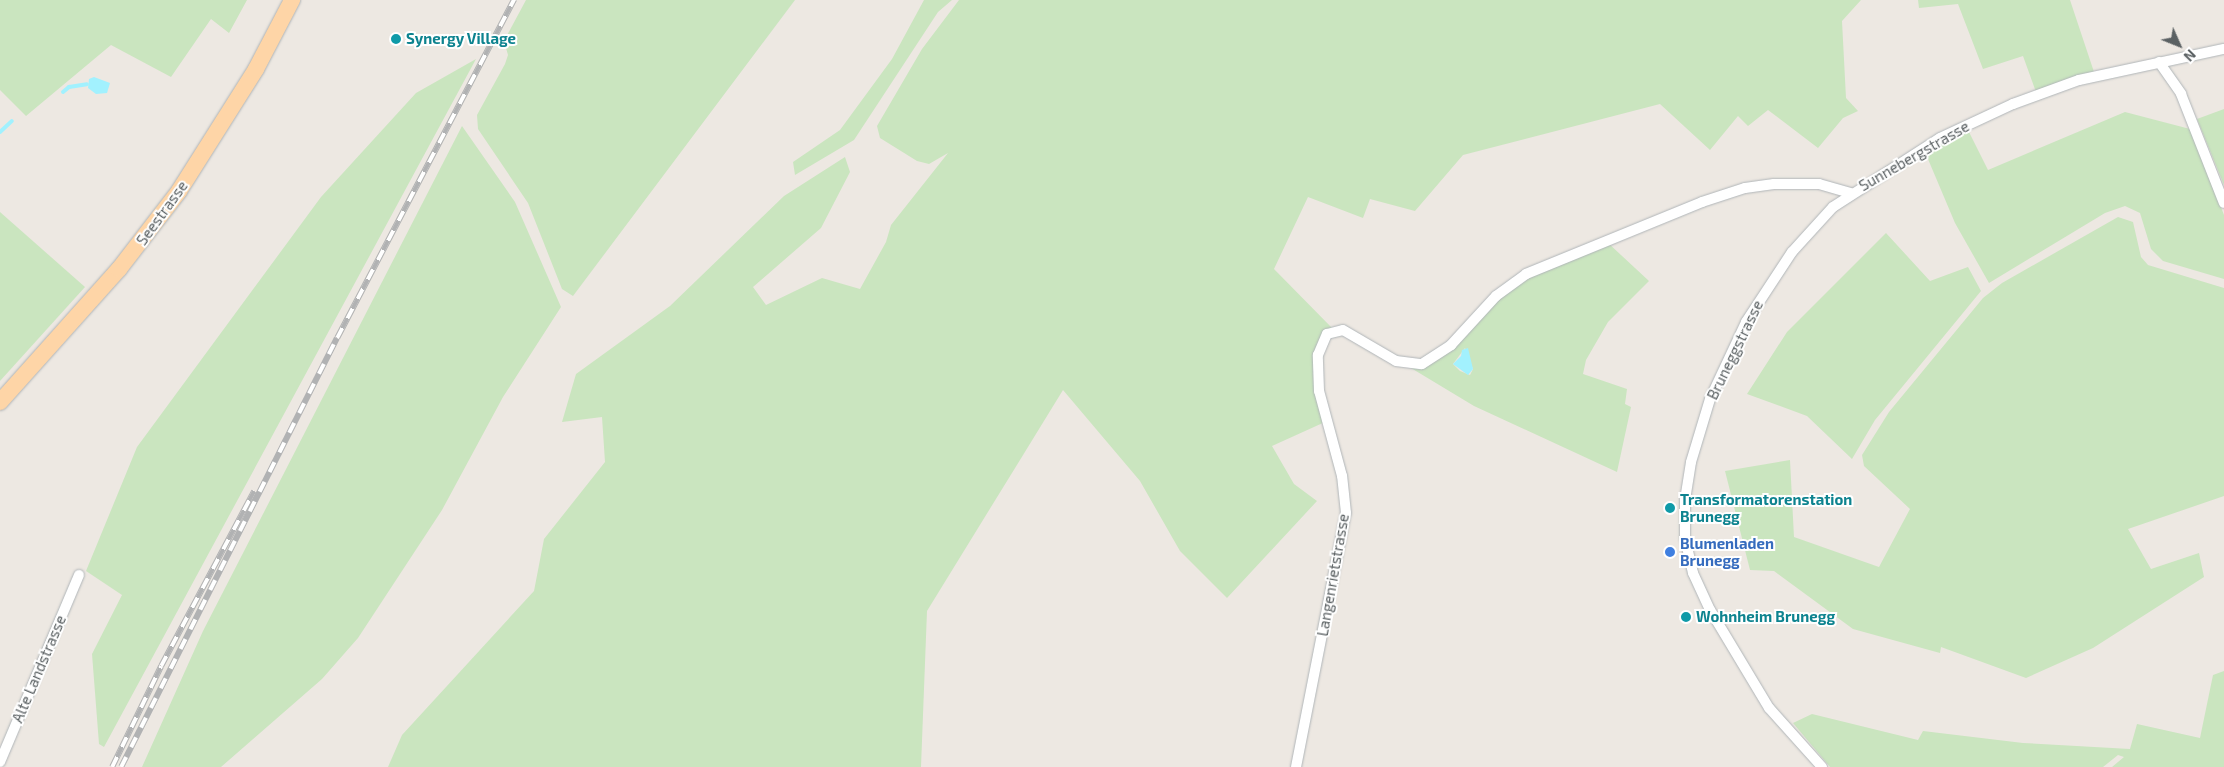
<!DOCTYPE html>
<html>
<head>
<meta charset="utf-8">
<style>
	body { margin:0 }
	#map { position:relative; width:2224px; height:767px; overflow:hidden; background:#ede8e2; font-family:"Exo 2",sans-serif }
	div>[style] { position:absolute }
	.green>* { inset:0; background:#cae5bf }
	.water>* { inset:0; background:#a2f1fe }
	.stream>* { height:4px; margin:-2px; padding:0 2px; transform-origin:2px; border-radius:2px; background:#a2f1fe }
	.roads { filter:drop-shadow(0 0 1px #b0b5b8) drop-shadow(0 0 1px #b0b5b8) }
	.street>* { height:10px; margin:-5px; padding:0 5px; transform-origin:5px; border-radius:5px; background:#fff }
	.primary>* { height:16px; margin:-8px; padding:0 8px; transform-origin:8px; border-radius:8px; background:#fed5a7 }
	.rail>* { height:5.5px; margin-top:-2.75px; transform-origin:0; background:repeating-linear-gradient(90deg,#fff 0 11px,#b1b2b3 0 22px); box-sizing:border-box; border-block:1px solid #b1b2b3 }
	.dots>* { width:14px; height:14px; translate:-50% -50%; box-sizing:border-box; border:2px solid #fff; border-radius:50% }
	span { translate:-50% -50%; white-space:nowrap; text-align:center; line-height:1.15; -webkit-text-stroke:4px #fff; paint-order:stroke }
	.culture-label { font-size:15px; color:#0d838f; font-weight:700 }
	.left { translate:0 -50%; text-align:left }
	.street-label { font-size:15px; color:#5b6163 }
	.shop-label { font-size:15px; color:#366cbe; font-weight:700 }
	.north { position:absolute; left:2154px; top:20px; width:50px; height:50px; -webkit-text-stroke:4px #fff; paint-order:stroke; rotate:134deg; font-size:14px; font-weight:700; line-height:20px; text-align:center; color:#5b6163 }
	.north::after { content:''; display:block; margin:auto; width:18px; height:22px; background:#5b6163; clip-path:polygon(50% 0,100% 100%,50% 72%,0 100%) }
</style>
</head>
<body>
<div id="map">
	<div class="green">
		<i style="clip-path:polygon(0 0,247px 0,229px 33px,211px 19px,171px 77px,111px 45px,26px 116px,0 90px)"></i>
		<i style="clip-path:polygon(526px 0,795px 0,573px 296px,562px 289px,528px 203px,478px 129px,477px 115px,505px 64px,508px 55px,504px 41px)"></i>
		<i style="clip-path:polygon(924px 0,952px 0,938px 12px,854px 140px,795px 175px,793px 162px,840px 130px,892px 59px)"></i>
		<i style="clip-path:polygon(959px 0,1861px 0,1842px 21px,1846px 98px,1858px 111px,1843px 118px,1818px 148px,1768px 110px,1748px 126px,1738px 116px,1710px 150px,1660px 104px,1463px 155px,1415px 211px,1370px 199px,1363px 218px,1308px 197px,1274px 269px,1334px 330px,1320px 345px,1325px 422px,1272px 446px,1294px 484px,1317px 501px,1227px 598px,1180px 551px,1140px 481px,1063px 390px,927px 611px,921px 767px,388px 767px,402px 735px,534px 591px,544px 539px,605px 462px,602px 417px,562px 422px,576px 374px,670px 306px,784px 196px,845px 157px,850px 172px,821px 228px,753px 287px,766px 305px,822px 278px,860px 289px,886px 242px,891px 225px,948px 153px,929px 164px,917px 161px,880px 138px,877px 126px,922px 49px)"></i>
		<i style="clip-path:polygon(1918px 0,2070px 0,2094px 72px,2036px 92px,2023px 56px,1983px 69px,1958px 4px,1919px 8px)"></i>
		<i style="clip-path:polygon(476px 59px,104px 747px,99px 744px,92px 654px,122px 595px,86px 571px,137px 447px,321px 197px,416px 93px)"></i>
		<i style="clip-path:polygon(2224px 109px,2224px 185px,2197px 119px)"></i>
		<i style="clip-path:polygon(2125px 112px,2190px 129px,2224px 215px,2224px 279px,2163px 261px,2151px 249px,2140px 213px,2125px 206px,2105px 213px,1989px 283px,1955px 223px,1925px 152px,1967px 128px,1988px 170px)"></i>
		<i style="clip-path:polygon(462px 126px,515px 202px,561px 307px,503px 397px,442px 510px,358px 638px,322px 679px,221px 767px,142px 767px,203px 631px)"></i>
		<i style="clip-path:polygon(0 212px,85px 287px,0 381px)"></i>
		<i style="clip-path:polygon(2118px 217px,2133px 222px,2141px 257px,2148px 265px,2224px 288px,2224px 496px,2128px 529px,2151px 569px,2199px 553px,2204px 577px,2093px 648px,2026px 678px,1941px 647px,1940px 653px,1853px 629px,1774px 571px,1750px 570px,1725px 471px,1790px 460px,1794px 537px,1879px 567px,1910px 509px,1864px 466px,1862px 455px,1889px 412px,1983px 298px,2002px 283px)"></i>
		<i style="clip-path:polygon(1886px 233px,1930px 281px,1968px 267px,1981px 291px,1875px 420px,1852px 459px,1807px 416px,1747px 394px,1787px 332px)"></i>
		<i style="clip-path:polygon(evenodd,1607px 242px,1649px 281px,1608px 322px,1586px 360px,1583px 374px,1627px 389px,1625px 404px,1631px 407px,1617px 472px,1474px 406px,1406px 365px,1429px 361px,1504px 289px,1607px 242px,1465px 348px,1473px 369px,1470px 375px,1460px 371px,1453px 364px,1465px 348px)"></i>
		<i style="clip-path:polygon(2224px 671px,2224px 767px,2112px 767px,2124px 757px,2118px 755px,2103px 767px,1830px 767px,1793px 723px,1812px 714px,1918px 740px,1923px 731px,2023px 743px,2130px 749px,2137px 724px,2200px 738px,2213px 675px)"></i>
	</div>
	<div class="water">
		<i style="clip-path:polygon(94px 77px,110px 83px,107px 93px,96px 94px,88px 88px,89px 79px)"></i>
		<i style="clip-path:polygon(1468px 348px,1473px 369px,1468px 375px,1453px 364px,1461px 356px,1462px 350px)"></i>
	</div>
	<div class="stream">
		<i style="left:63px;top:92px;width:8px;rotate:-40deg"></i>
		<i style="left:69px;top:87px;width:18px;rotate:-9deg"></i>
		<i style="left:0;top:132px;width:16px;rotate:-43deg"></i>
	</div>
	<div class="roads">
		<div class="street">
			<i style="left:2159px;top:62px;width:39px;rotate:55deg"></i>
			<i style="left:2181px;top:94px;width:117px;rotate:68.5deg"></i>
			<i style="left:0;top:762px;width:203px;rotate:-67.1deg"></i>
			<i style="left:1296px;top:767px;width:259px;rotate:-78.9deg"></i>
			<i style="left:1346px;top:513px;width:37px;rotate:-96deg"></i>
			<i style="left:1342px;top:476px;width:88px;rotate:-105.1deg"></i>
			<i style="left:1319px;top:391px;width:36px;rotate:-92deg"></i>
			<i style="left:1318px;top:355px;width:23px;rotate:-67deg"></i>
			<i style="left:1327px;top:334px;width:16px;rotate:-14deg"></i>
			<i style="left:1343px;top:330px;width:61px;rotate:30.3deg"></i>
			<i style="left:1396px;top:361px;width:26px;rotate:7deg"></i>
			<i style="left:1422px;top:364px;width:35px;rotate:-33deg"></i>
			<i style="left:1451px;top:345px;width:67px;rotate:-47.4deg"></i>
			<i style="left:1496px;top:296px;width:37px;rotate:-36deg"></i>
			<i style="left:1526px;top:274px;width:190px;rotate:-22.2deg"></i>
			<i style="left:1702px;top:202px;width:45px;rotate:-18deg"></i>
			<i style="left:1745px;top:188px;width:29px;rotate:-8deg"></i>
			<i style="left:1774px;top:184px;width:45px"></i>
			<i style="left:1819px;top:184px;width:33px;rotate:16deg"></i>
			<i style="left:1822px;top:767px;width:79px;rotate:-131.9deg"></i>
			<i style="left:1769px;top:708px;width:114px;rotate:-121deg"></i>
			<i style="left:1710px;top:610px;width:41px;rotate:-114.7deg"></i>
			<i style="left:1693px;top:573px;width:36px;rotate:-103deg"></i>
			<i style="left:1685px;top:538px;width:38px;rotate:-90deg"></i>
			<i style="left:1685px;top:500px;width:38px;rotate:-81deg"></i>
			<i style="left:1691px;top:462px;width:66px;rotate:-73.2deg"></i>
			<i style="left:1710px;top:399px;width:85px;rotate:-64.9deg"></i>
			<i style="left:1746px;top:322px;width:84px;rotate:-56.7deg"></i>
			<i style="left:1792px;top:252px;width:61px;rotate:-47.7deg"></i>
			<i style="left:1833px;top:207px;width:127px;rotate:-32.8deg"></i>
			<i style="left:1940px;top:138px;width:81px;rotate:-25deg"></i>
			<i style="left:2013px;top:104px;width:70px;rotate:-20deg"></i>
			<i style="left:2079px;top:80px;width:148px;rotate:-12.1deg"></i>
		</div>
		<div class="primary">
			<i style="left:0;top:402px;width:178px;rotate:-48.2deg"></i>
			<i style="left:119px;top:269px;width:98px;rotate:-52.4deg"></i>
			<i style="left:179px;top:191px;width:144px;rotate:-57.7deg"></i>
			<i style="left:256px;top:69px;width:78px;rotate:-62.4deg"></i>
		</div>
	</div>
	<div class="rail">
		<i style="left:112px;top:767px;width:112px;rotate:-64.1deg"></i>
		<i style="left:161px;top:666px;width:198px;rotate:-62deg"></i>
		<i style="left:121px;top:767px;width:480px;rotate:-63.3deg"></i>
		<i style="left:337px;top:338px;width:382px;rotate:-62.4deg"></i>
	</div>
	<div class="dots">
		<i style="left:396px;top:39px;background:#0f9aa8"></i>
		<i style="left:1670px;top:508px;background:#0f9aa8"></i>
		<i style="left:1670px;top:552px;background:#3f7fe0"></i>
		<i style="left:1686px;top:617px;background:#0f9aa8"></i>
	</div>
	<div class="culture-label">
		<span class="left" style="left:406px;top:39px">Synergy Village</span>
		<span class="left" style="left:1680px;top:508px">Transformatorenstation<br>Brunegg</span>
		<span class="left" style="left:1696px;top:617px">Wohnheim Brunegg</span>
	</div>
	<div class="street-label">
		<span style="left:1914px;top:156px;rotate:-30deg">Sunnebergstrasse</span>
		<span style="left:162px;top:213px;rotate:-54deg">Seestrasse</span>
		<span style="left:1735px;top:350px;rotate:-64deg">Bruneggstrasse</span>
		<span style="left:1333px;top:575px;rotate:-80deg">Langenrietstrasse</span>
		<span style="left:39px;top:669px;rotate:-67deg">Alte Landstrasse</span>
	</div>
	<div class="shop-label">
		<span class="left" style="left:1680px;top:552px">Blumenladen<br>Brunegg</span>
	</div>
	<div class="north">N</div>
</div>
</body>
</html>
